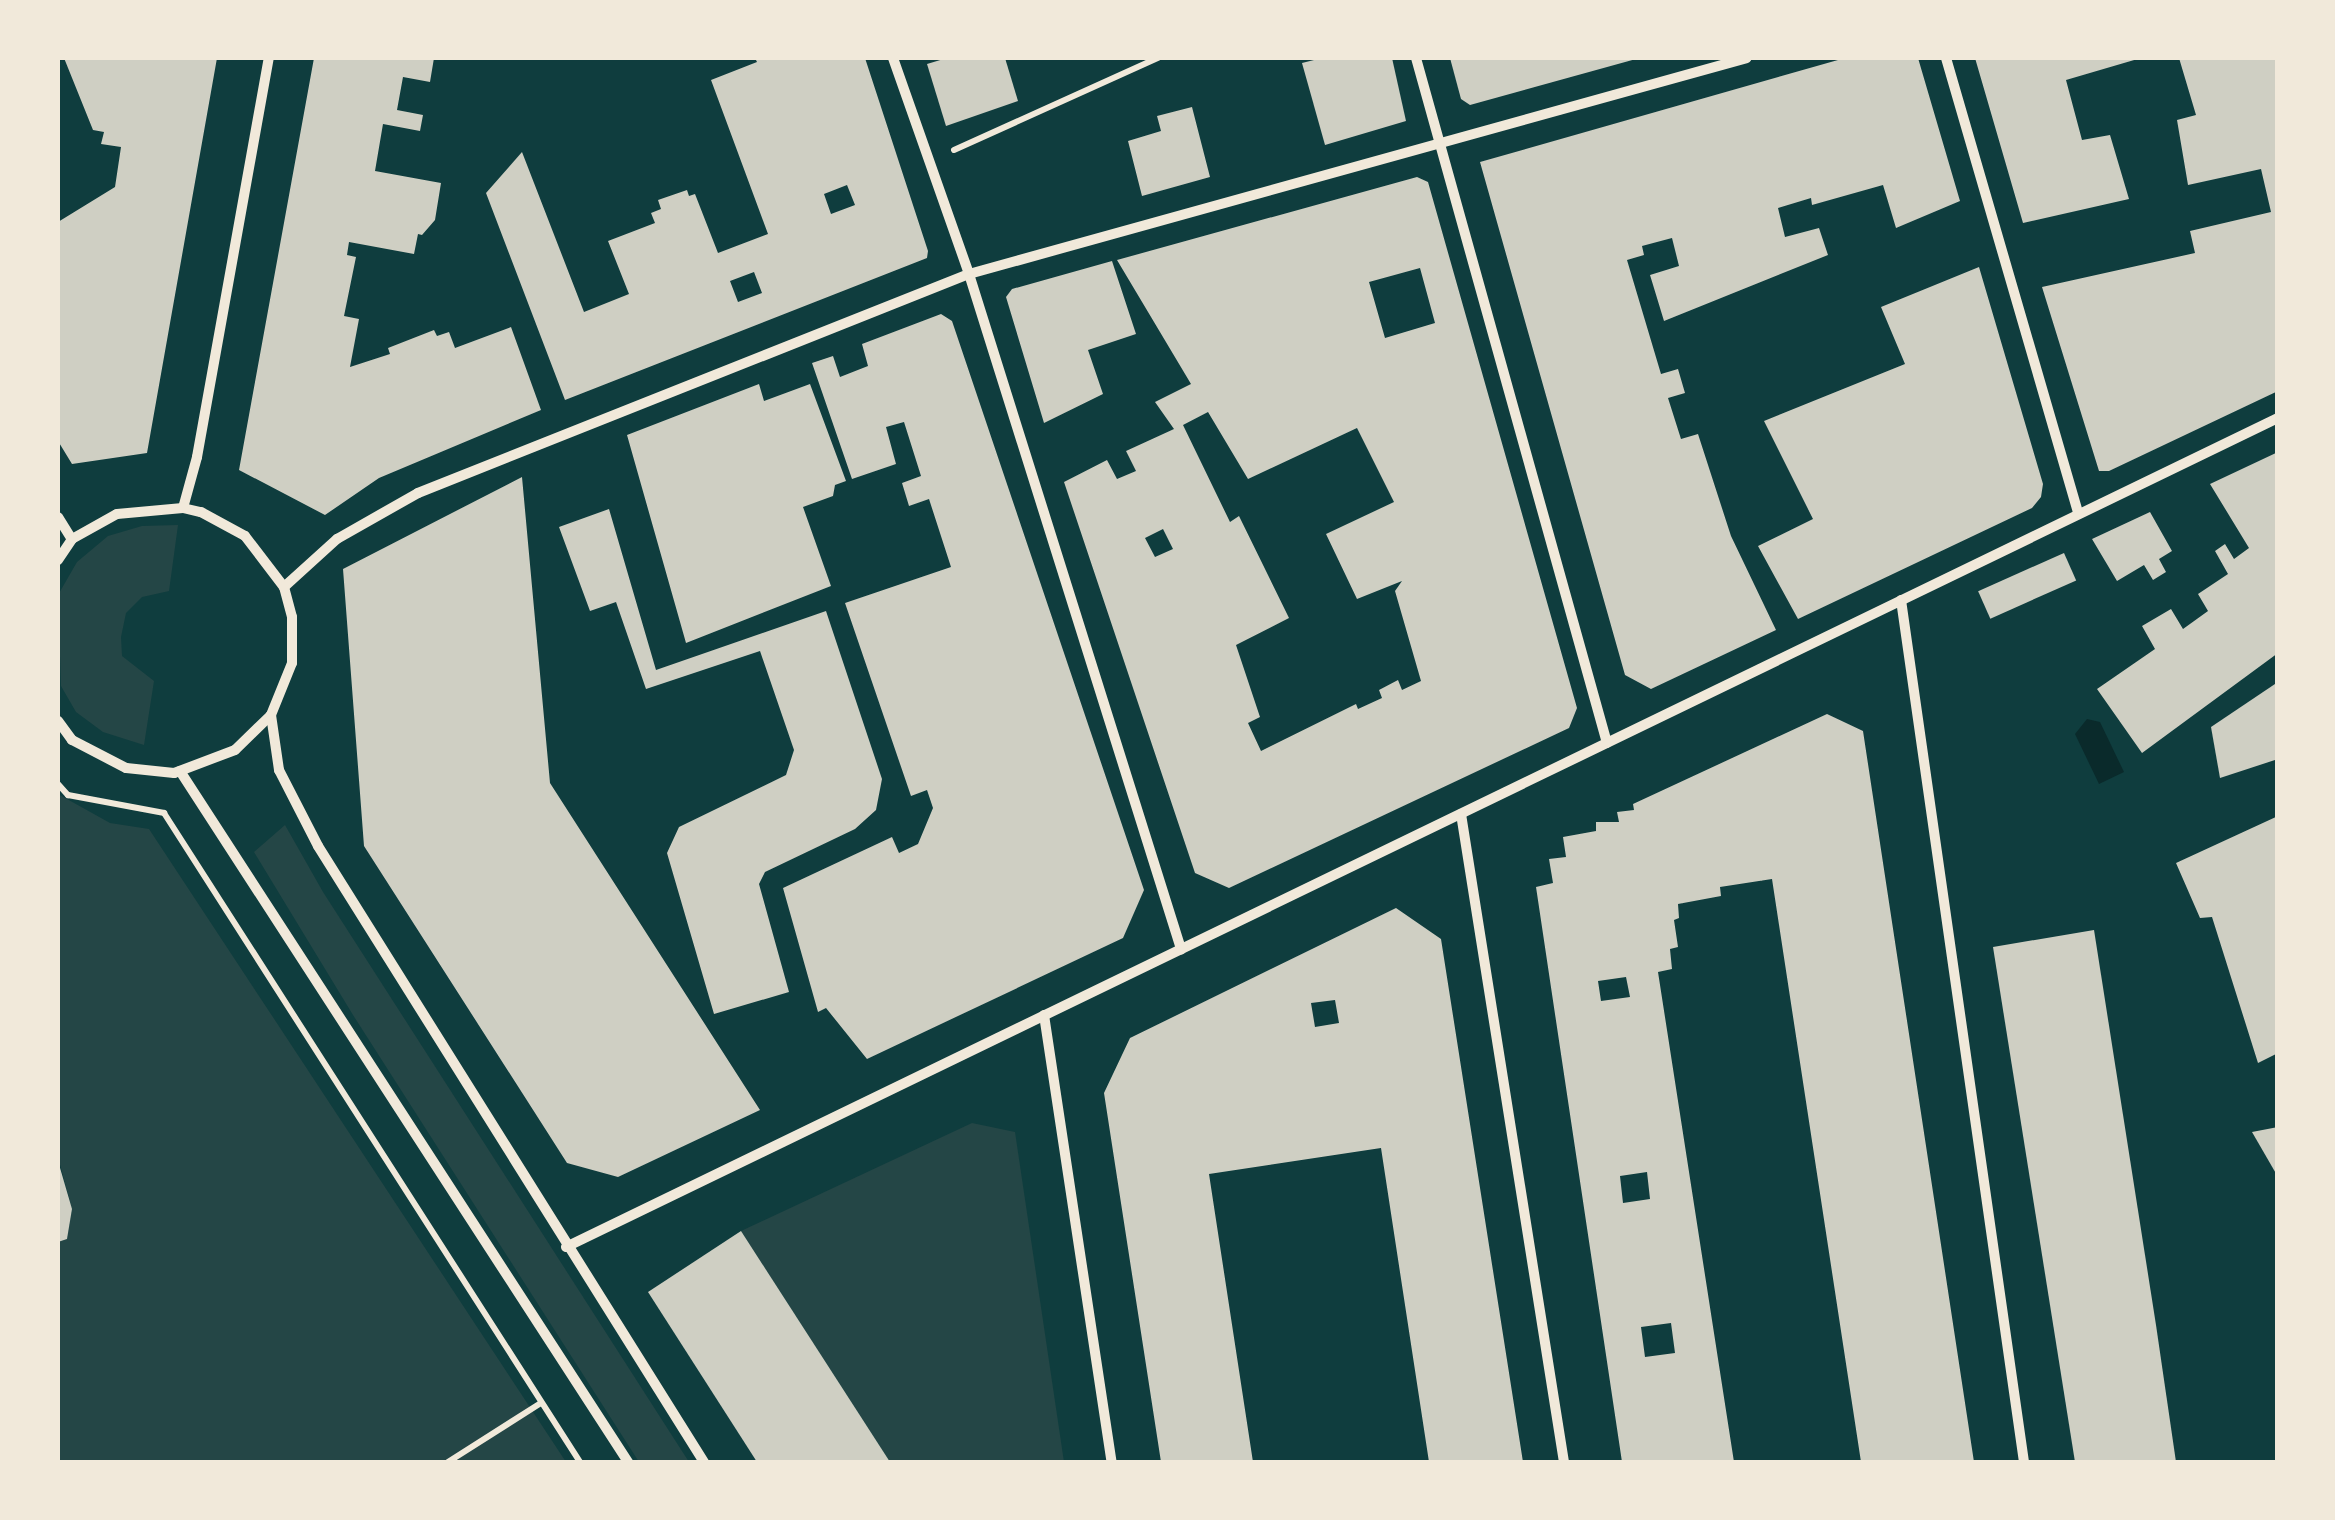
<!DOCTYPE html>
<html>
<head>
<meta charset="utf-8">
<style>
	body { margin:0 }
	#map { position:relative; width:2335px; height:1520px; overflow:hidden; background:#0f3d3e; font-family:Barlow,sans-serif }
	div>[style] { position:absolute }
	.green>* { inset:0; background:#244646 }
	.water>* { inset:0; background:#0a2a2b }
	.building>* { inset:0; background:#cfcfc3; transform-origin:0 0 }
	.path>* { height:6px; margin:-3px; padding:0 3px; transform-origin:3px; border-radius:3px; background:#f1e9da }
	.minor>* { height:10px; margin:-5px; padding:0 5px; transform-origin:5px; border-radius:5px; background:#f1e9da }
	span { translate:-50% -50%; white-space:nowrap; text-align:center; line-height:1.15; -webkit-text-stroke:9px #f1e9da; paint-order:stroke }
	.frame { position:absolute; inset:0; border:60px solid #f1e9da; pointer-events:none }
</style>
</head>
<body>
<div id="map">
	<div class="green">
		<i style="clip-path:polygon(178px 525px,169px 591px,142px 597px,126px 613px,121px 637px,122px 656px,154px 681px,144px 745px,103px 732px,76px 712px,61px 686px,58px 595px,77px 562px,108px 536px,142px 526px)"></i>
		<i style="clip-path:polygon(58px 794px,110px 823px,149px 829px,566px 1462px,58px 1462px,58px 1242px,67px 1239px,72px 1209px,58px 1157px)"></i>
		<i style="clip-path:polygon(285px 825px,323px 892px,689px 1462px,639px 1462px,353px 1015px,254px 852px)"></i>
		<i style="clip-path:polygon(972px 1123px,1015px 1132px,1064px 1462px,890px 1462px,741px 1231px)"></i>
	</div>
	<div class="water">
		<i style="clip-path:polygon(2087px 719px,2100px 722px,2124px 772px,2099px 784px,2075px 734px)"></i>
	</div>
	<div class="building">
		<i style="clip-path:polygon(64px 58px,217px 58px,147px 453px,72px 464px,58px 441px,58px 222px,115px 187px,121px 147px,101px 144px,104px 132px,93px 130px)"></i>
		<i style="clip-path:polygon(314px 58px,434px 58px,430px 82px,403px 77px,397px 110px,423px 115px,420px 131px,383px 124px,375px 171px,441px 183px,435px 220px,422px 235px,418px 234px,414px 254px,349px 242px,347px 255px,356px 257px,344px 316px,359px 319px,350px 367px,390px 354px,388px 348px,434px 330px,437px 336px,449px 332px,455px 348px,511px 327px,541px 410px,379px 478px,325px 515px,239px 470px)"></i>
		<i style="clip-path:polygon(evenodd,755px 58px,865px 58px,928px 251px,927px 258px,565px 400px,486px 193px,522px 152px,584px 312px,629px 294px,608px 241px,655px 223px,651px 213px,661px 209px,658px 200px,687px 190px,689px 196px,695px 194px,718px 253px,768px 234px,711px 80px,757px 62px,755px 58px,847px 185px,855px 205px,831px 214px,824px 194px,847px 185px,755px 58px,754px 272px,762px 293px,738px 302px,730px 281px,754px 272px)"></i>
		<i style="clip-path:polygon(947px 58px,1005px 58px,1018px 101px,946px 126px,927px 64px)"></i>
		<i style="clip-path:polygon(1322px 58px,1392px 58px,1406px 121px,1325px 145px,1302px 63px)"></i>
		<i style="clip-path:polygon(1450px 58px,1635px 58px,1636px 59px,1470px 105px,1461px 99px)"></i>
		<i style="clip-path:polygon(1845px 58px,1918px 58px,1960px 201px,1896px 228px,1883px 185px,1812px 205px,1811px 198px,1778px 208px,1785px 237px,1819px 228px,1828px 255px,1664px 321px,1650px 275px,1679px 266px,1672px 238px,1642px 246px,1644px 255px,1627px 260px,1661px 374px,1678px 369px,1685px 393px,1668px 398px,1681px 439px,1698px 434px,1731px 536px,1776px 630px,1651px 689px,1625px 675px,1480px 162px)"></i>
		<i style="clip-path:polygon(1975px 58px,2141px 58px,2066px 80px,2082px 140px,2110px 135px,2129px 199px,2023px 223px)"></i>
		<i style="clip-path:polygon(2179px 58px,2278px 58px,2278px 391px,2109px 471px,2099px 471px,2042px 287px,2195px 253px,2190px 231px,2271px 212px,2261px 169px,2188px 185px,2177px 120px,2196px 115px)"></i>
		<i style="clip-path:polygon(1192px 107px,1210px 177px,1142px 196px,1128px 141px,1161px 131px,1157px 116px)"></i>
		<i style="clip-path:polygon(evenodd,1417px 177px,1428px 182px,1577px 708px,1569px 728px,1229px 888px,1195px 873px,1064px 482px,1107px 460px,1117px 479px,1136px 471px,1126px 451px,1174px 429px,1155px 402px,1191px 384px,1117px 260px,1417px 177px,1420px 268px,1435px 323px,1385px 338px,1369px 282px,1420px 268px,1417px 177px,1208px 412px,1248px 479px,1357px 428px,1394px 502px,1326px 534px,1357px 599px,1402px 581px,1395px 591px,1421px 681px,1402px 690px,1398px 680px,1379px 690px,1382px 698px,1358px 709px,1356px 704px,1261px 751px,1248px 723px,1260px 717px,1236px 645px,1289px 618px,1239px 516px,1230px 522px,1183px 425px,1208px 412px,1417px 177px,1163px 529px,1173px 549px,1155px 557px,1145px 538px,1163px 529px)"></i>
		<i style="clip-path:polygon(1112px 261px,1136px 334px,1088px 350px,1103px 394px,1044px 423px,1006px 297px,1012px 289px)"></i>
		<i style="clip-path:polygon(1979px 267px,2043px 484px,2041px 497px,2032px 508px,1798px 619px,1758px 546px,1813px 519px,1764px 421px,1905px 364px,1881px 307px)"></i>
		<i style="clip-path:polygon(941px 314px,952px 321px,1144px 890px,1123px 938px,867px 1059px,826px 1008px,818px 1012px,783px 888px,892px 837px,899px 853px,918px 844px,933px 808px,927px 790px,911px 796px,845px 603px,951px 567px,929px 499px,909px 506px,902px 483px,921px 476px,904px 422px,886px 427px,896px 464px,852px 479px,812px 363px,833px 356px,840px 377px,868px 366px,862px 344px)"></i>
		<i style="clip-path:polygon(759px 384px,764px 401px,810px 384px,846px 481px,835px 485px,833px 496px,803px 507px,831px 586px,686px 643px,627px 435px)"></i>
		<i style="clip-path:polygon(2278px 452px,2278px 653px,2142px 753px,2097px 689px,2155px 649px,2142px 626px,2171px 609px,2183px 629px,2208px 611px,2198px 594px,2228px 574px,2215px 551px,2225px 544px,2234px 559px,2249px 548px,2210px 484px)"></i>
		<i style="clip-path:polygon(522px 477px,550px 783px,760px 1110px,618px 1177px,567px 1163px,364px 846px,343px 569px)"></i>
		<i style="clip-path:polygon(609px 509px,656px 670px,826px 611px,882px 779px,876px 810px,855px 829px,765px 872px,759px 884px,789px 992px,714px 1014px,667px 853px,679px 827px,786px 775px,794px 750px,760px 651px,646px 689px,616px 602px,590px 611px,559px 527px)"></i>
		<i style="clip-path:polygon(2150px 512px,2172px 551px,2159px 559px,2166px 572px,2153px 580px,2144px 565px,2117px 581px,2092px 539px)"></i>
		<i style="left:2064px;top:553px;width:30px;height:94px;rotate:66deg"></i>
		<i style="clip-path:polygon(2275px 684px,2278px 759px,2220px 778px,2211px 727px)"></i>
		<i style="clip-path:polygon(evenodd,1827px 714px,1863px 731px,1974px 1462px,1861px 1462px,1772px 879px,1720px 887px,1721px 896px,1678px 904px,1679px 918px,1674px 920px,1678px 947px,1670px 949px,1672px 969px,1658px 972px,1734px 1462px,1622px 1462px,1536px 887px,1553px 883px,1549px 859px,1566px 857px,1563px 837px,1596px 831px,1596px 822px,1619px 822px,1617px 812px,1634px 810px,1633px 804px,1827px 714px,1626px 977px,1630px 997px,1601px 1001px,1598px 981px,1626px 977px,1827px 714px,1647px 1172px,1650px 1199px,1623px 1203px,1620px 1176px,1647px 1172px,1827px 714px,1671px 1323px,1675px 1353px,1645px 1357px,1641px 1327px,1671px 1323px)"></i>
		<i style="clip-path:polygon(2278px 816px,2278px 1053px,2258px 1063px,2212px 917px,2200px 918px,2176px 863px)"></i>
		<i style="clip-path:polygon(evenodd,1396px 908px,1441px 939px,1523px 1462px,1429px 1462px,1381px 1148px,1209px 1174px,1253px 1462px,1161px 1462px,1104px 1093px,1130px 1038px,1396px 908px,1335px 1000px,1339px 1023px,1315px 1027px,1311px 1003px,1335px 1000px)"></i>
		<i style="clip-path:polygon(2094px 930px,2156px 1325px,2176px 1462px,2075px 1462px,1993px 947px)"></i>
		<i style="clip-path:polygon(2278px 1127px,2278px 1177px,2252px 1132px)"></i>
		<i style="clip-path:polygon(58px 1161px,72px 1209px,67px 1239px,58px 1242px)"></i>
		<i style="clip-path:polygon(741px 1231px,890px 1462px,757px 1462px,648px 1292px)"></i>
	</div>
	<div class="path">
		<i style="left:954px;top:150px;width:224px;rotate:-24.3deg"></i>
		<i style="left:58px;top:784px;width:15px;rotate:48deg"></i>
		<i style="left:68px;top:795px;width:98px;rotate:10.6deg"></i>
		<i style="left:164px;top:813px;width:771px;rotate:57.34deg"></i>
		<i style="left:448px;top:1462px;width:110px;rotate:-32.4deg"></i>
	</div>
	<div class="minor">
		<i style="left:893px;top:58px;width:229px;rotate:70.6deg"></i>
		<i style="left:969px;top:274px;width:708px;rotate:72.56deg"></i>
		<i style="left:1416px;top:58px;width:711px;rotate:74.42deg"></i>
		<i style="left:1946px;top:58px;width:474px;rotate:73.8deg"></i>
		<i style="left:183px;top:508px;width:53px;rotate:-74.6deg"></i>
		<i style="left:197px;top:457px;width:405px;rotate:-79.8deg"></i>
		<i style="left:58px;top:517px;width:26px;rotate:58deg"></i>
		<i style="left:58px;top:560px;width:25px;rotate:-56deg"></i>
		<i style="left:72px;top:539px;width:51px;rotate:-29.1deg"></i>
		<i style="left:117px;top:514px;width:66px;rotate:-5.2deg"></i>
		<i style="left:183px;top:508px;width:18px;rotate:13deg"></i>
		<i style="left:201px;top:512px;width:50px;rotate:28.6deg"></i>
		<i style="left:245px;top:536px;width:64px;rotate:52.6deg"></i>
		<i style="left:284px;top:587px;width:31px;rotate:75deg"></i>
		<i style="left:292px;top:617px;width:46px;rotate:90deg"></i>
		<i style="left:292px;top:663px;width:56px;rotate:112deg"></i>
		<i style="left:271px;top:715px;width:50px;rotate:135.8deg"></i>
		<i style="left:235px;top:750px;width:65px;rotate:159.3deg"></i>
		<i style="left:174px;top:773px;width:48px;rotate:-174.1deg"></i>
		<i style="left:126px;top:768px;width:61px;rotate:-152.6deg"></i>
		<i style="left:72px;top:740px;width:24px;rotate:-126deg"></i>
		<i style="left:284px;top:587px;width:72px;rotate:-42.2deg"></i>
		<i style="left:337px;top:539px;width:93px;rotate:-29.6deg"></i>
		<i style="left:418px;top:493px;width:593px;rotate:-21.68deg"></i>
		<i style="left:969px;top:274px;width:807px;rotate:-15.52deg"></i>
		<i style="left:1901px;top:600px;width:871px;rotate:81.88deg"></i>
		<i style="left:271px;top:715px;width:56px;rotate:81.7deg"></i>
		<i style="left:279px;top:770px;width:85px;rotate:62.8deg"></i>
		<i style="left:318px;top:846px;width:727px;rotate:57.93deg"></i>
		<i style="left:180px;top:771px;width:824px;rotate:57.04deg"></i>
		<i style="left:1461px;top:814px;width:656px;rotate:80.97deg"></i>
		<i style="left:1044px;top:1015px;width:452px;rotate:81.4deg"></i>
		<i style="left:566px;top:1247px;width:1902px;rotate:-25.84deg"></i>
	</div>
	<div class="frame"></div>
</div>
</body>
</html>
